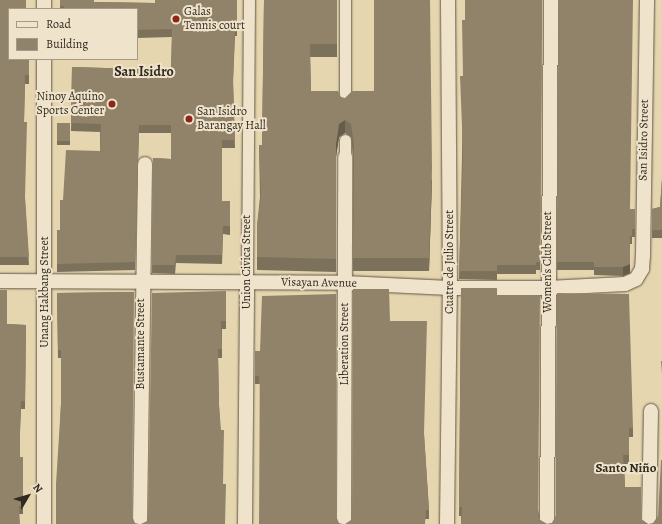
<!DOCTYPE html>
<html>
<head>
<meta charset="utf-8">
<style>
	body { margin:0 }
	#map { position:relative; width:662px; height:524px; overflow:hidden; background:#e6d6af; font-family:Alegreya,serif }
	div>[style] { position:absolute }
	.roads { filter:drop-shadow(0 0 1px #5f5544) drop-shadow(0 0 1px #5f5544) }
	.pedestrian>* { height:11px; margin:-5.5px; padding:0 5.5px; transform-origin:5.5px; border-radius:5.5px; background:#efe4cb }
	.minor>* { height:14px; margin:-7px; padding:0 7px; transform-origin:7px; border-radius:7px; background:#efe4cb }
	.wall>* { inset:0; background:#7c715b; transform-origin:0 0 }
	.shaded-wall>* { inset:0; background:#655c4a }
	.building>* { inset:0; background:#90836a; transform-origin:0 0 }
	.dots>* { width:11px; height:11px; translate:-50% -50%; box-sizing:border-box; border:2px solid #efe4cb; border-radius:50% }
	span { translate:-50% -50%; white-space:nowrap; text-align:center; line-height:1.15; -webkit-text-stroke:4px #efe4cb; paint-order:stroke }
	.poi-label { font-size:12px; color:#322a20 }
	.left { translate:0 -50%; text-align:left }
	.right { translate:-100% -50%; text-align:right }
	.street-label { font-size:12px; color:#322a20 }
	.neighbourhood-label { font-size:13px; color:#322a20; font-weight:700 }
	.quarter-label { font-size:14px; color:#322a20; font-weight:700 }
	.legend { position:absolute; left:8px; top:8px; width:130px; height:52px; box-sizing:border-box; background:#efe4cb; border:1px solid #a39a87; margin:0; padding:5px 7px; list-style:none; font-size:12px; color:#322a20 }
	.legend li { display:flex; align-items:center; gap:8px; height:20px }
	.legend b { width:20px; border:1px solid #a39a87 }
	.north { position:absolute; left:8px; top:476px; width:40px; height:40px; -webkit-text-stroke:3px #efe4cb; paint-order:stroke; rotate:52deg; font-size:11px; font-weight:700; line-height:16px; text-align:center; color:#322a20 }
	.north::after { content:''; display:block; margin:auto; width:14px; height:18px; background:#322a20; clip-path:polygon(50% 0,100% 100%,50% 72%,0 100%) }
</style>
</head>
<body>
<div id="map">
	<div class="roads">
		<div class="pedestrian">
			<i style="left:345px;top:104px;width:104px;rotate:-90deg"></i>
			<i style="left:345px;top:157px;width:17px;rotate:-90deg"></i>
			<i style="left:247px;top:283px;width:283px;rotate:-89.6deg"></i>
		</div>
		<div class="minor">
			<i style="left:44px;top:9px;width:9px;rotate:-90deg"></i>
			<i style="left:0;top:281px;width:345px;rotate:0.3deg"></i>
			<i style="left:345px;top:283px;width:105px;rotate:2.7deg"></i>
			<i style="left:450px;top:288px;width:98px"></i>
			<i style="left:548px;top:288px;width:77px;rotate:-3deg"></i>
			<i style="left:625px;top:284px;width:12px;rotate:-24deg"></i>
			<i style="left:636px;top:279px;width:12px;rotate:-59deg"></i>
			<i style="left:642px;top:269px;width:13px;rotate:-86deg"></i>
			<i style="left:643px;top:256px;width:256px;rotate:-89.1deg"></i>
			<i style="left:44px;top:524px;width:465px;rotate:-90deg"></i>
			<i style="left:140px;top:524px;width:360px;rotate:-89.2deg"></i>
			<i style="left:245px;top:524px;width:241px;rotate:-89.5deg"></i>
			<i style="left:344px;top:524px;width:367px;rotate:-89.8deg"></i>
			<i style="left:447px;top:524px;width:236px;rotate:-89.3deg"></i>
			<i style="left:450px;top:288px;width:288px;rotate:-90.4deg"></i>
			<i style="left:547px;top:524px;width:524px;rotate:-89.56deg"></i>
			<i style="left:649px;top:524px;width:113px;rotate:-89deg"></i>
		</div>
	</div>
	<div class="wall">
		<i style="clip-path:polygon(0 0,9px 9px,29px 59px,29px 84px,25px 84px,24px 122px,25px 200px,29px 265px,0 265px)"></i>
		<i style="clip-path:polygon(60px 0,95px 2px,155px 3px,237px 0,237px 36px,235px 36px,233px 83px,235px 148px,222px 148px,222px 201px,230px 201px,230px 235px,223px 234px,222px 264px,176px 263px,175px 274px,152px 273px,153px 158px,171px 159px,171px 133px,139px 133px,135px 270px,57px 272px,57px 230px,60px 230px,63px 200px,100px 151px,100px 132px,71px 131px,72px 67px,171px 70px,172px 37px,137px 38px,137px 9px,60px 9px)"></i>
		<i style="clip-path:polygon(264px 0,337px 0,337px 57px,310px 57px,311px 91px,341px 97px,432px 180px,429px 271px,353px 271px,353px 157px,351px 137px,345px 133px,339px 137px,336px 157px,336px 272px,257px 270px,257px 226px,260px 197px,259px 145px,262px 145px)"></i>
		<i style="clip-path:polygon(542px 0,540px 270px,536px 270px,536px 274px,497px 274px,497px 280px,459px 279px,462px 156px,463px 76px)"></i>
		<i style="clip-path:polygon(559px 0,630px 209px,635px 209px,635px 237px,632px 237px,632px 244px,630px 244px,630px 273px,623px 276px,594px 275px,594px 270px,557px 270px)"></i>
		<i style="left:57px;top:123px;width:13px;height:22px"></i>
		<i style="clip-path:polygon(662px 179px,662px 238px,652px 238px,652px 209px,660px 207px)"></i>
		<i style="clip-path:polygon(461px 288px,497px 295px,540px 520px,547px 524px,552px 523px,556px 516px,557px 293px,633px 428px,633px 437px,629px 437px,629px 464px,624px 464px,625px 487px,641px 519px,648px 524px,662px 524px,461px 524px,461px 516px,459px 516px)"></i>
		<i style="clip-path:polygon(226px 291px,226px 329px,222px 329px,222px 358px,218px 358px,219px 405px,223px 484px,147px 521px)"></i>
		<i style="clip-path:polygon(134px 292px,56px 524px,61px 404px,61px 358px,58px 358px,57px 293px)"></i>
		<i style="clip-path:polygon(390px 321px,424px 435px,429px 510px,429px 519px,351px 520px,352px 516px)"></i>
		<i style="clip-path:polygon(7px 324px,26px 325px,25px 409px,21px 409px,20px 434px,20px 457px,23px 457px,23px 514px,19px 514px)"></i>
		<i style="clip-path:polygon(255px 351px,260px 351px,259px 524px,260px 384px,255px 384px)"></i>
	</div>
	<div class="shaded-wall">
		<i style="clip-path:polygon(345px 120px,345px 133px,339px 137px,336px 157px,336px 272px,336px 144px,339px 124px)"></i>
		<i style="clip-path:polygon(432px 168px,432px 180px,429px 271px,429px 258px)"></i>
		<i style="clip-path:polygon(630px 264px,630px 273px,623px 276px,623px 267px)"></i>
	</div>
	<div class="building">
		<i style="clip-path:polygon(0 0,26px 0,26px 9px,9px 9px,9px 59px,29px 59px,29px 75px,25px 75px,24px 122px,27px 122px,25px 197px,29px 257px,0 257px)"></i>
		<i style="clip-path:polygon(60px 0,94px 0,94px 2px,155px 3px,155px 0,237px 0,237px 28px,235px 28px,233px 79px,235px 140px,222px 140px,222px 201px,230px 201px,230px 226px,223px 226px,222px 255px,176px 255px,175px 265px,152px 265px,153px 158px,171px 159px,171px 125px,139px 125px,135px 262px,57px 264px,57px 230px,60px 230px,60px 200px,63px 200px,66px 150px,100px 151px,101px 124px,71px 123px,72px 67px,171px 70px,172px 29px,137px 30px,137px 9px,64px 9px,64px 6px,60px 6px)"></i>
		<i style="clip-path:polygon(264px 0,337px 0,337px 44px,310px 44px,311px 91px,338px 91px,341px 97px,345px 98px,352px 91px,374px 91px,374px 0,430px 0,432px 168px,429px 258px,353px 258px,354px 144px,351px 124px,345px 120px,339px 124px,336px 144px,336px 259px,257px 257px,257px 226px,261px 195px,259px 145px,262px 145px)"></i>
		<i style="clip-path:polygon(465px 0,542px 0,540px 262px,536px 262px,536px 265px,497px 265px,497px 271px,459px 271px,463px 152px,460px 76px,463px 76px,462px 20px,465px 20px)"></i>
		<i style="clip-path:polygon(559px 0,633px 0,630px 209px,635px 209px,635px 229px,632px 229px,632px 236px,630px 236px,630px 264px,623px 267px,594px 267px,594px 262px,557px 262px)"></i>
		<i style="left:57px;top:123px;width:13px;height:18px"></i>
		<i style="clip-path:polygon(662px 179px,662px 230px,652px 230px,652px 209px,660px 207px)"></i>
		<i style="clip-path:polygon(461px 288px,497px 288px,497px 295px,500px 296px,540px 296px,538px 515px,540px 520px,547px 524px,552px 523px,556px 516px,557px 293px,629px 294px,633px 428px,629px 428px,629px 455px,623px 455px,625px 487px,641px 487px,641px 519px,648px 524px,653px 523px,658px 516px,661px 460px,662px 460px,662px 524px,461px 524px,462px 507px,459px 507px)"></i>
		<i style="clip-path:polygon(353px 289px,389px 289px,390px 321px,427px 321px,424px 433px,429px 510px,426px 510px,425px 524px,345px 524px,351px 520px,352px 516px)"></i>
		<i style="clip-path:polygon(0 290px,7px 290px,7px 324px,26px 325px,25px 401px,21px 401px,20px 426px,20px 457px,23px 457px,23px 506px,19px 506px,20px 524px,0 524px)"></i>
		<i style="clip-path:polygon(226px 291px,226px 321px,221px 321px,222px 349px,218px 349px,219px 405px,221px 430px,224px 430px,223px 484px,226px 484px,225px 524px,141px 524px,147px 521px,148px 516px,152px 293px)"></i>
		<i style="clip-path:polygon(134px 292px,132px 516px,135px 523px,139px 524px,56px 524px,56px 484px,61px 404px,61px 350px,58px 350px,57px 293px)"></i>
		<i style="clip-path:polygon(336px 294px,336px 516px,339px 523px,343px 524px,259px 524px,260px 376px,255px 376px,255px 351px,260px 351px,262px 296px)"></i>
		<i style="clip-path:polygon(661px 361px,662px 361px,662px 373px)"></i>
	</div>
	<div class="dots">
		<i style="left:176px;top:19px;background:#8f2418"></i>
		<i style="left:112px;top:104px;background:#8f2418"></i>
		<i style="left:189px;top:119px;background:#8f2418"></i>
	</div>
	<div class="poi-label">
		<span class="left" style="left:184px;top:19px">Galas<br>Tennis court</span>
		<span class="right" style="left:104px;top:104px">Ninoy Aquino<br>Sports Center</span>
		<span class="left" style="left:197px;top:119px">San Isidro<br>Barangay Hall</span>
	</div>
	<div class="street-label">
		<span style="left:644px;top:140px;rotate:-89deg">San Isidro Street</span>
		<span style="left:247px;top:262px;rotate:-90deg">Union Civica Street</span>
		<span style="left:450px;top:262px;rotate:-90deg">Cuatre de Julio Street</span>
		<span style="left:548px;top:262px;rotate:-90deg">Women's Club Street</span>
		<span style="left:319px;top:283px;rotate:1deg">Visayan Avenue</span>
		<span style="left:45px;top:292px;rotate:-90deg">Unang Hakbang Street</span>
		<span style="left:141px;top:344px;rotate:-90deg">Bustamante Street</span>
		<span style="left:345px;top:344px;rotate:-90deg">Liberation Street</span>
	</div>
	<div class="neighbourhood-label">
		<span style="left:626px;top:468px">Santo Niño</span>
	</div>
	<div class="quarter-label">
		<span style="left:144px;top:72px">San Isidro</span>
	</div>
	<ul class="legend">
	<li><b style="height:5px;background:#efe4cb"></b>Road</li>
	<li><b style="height:11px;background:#90836a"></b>Building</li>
	</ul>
	<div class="north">N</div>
</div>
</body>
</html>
